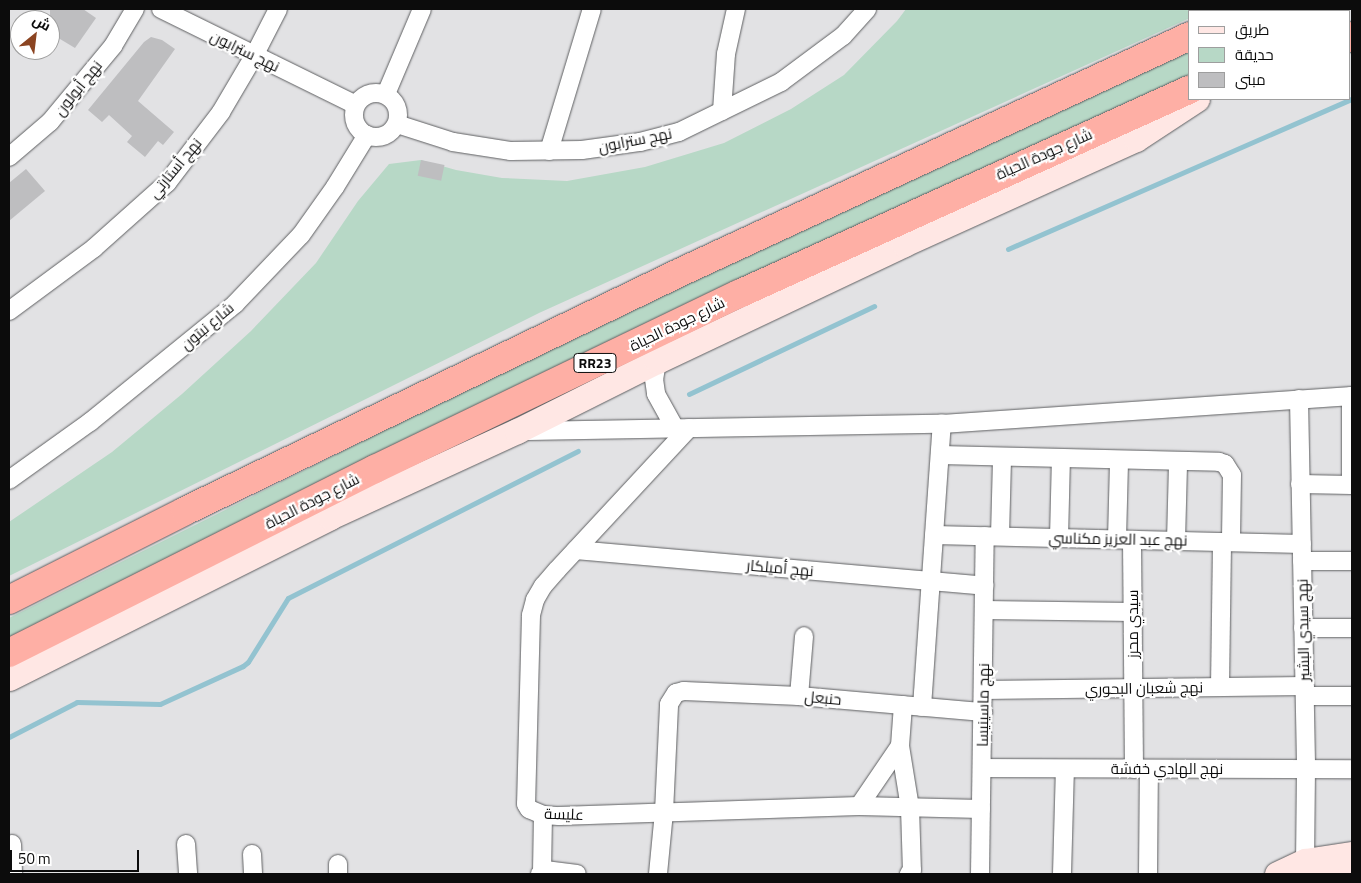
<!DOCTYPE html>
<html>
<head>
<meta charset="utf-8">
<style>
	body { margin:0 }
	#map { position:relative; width:1361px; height:883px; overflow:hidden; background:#e2e2e4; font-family:"Titillium Web",Cairo,sans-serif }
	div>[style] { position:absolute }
	.green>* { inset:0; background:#b7d8c6 }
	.stream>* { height:5px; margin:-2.5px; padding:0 2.5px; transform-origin:2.5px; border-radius:2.5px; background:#93c3d0 }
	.building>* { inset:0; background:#bebec0; transform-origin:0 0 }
	.roads { filter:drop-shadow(0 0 1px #5e5f61) drop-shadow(0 0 1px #5e5f61) }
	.street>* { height:18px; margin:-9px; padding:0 9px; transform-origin:9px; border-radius:9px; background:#fff }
	.street>.ring { margin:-9px; padding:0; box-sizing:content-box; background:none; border:18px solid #fff; border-radius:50% }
	.secondary>* { height:25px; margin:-12.5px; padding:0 12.5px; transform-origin:12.5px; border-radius:12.5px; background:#ffe7e4 }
	.highway>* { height:28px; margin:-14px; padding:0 14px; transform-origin:14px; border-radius:14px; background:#feafa5 }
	span { translate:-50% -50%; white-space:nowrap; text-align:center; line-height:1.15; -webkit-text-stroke:4.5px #fff; paint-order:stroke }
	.shield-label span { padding:1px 4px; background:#fff; border:1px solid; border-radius:4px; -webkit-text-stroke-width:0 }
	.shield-label { font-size:14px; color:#0c0c0c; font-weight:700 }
	.street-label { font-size:15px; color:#0c0c0c }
	.frame { position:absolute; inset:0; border:10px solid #0c0c0c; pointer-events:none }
	.legend { position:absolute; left:1188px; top:10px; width:162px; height:90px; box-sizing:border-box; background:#fff; border:1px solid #9e9e9e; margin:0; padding:6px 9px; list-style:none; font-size:15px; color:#0c0c0c }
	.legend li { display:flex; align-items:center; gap:10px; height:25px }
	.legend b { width:25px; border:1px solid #9e9e9e }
	.north { position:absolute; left:10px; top:10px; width:50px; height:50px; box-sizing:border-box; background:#fff; border:1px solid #9e9e9e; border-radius:50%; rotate:29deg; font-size:14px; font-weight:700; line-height:20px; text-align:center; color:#0c0c0c }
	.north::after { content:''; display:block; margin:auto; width:18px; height:22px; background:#8b4421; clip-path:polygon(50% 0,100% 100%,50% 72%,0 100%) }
	.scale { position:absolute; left:10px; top:850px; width:129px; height:22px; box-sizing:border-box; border:2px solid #0c0c0c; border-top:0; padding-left:6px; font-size:15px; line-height:18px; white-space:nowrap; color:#0c0c0c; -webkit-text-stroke:4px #fff; paint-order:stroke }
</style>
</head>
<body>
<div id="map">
	<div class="green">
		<i style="clip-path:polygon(906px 9px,1210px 9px,1205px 11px,1190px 11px,1190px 18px,539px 313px,9px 576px,9px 522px,112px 452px,182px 394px,251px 331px,316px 263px,358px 201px,389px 164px,421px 160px,456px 170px,502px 178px,567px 181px,645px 167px,724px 143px,791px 109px,844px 75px,897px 21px)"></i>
		<i style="clip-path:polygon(1190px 48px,1190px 81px,9px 648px,9px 618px,553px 346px)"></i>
	</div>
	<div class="stream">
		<i style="left:1008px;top:249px;width:375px;rotate:-23.6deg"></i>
		<i style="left:689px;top:394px;width:205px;rotate:-25.4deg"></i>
		<i style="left:9px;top:737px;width:76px;rotate:-27.2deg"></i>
		<i style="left:77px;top:702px;width:83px;rotate:1.4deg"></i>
		<i style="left:160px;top:704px;width:91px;rotate:-24.6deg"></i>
		<i style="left:243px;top:666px;width:6px;rotate:-39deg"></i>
		<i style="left:248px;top:662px;width:75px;rotate:-58deg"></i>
		<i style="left:288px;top:598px;width:325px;rotate:-26.9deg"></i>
	</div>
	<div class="building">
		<i style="clip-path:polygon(50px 9px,83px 9px,96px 18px,75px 48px,50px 33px)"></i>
		<i style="clip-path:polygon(151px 37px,162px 40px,175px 49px,138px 101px,174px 132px,163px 145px,158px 141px,145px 157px,127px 142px,132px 136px,109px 115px,102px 122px,88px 110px,144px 42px)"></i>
		<i style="left:421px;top:160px;width:24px;height:16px;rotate:12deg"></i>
		<i style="clip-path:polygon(26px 169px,45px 191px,9px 221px,9px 183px)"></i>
	</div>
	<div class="roads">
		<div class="street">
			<i style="left:161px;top:9px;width:217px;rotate:26.2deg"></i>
			<i class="ring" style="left:354px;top:93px;width:26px;height:26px"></i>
			<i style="left:386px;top:94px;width:92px;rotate:-67deg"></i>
			<i style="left:722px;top:111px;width:57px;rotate:-86deg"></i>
			<i style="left:726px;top:54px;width:46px;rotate:-77.5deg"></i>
			<i style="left:397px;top:124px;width:59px;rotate:17.8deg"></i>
			<i style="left:453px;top:142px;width:59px;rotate:8.8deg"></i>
			<i style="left:511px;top:151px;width:71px;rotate:-0.8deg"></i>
			<i style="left:582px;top:150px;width:59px;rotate:-7.9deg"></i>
			<i style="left:640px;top:142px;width:40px;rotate:-14.4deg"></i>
			<i style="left:679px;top:132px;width:114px;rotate:-26.1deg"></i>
			<i style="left:781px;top:82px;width:77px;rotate:-36.6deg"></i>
			<i style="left:843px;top:36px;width:36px;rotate:-48deg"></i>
			<i style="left:549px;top:151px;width:148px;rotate:-73.2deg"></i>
			<i style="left:9px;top:157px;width:54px;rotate:-40.5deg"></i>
			<i style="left:50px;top:122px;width:99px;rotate:-50.3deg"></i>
			<i style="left:113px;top:46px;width:43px;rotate:-59.3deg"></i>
			<i style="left:9px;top:311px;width:106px;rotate:-36.5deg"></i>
			<i style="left:94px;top:248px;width:98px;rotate:-41.7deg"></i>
			<i style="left:167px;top:183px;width:89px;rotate:-52.7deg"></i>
			<i style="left:221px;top:112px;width:65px;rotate:-59.5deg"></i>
			<i style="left:254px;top:56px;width:53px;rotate:-62.9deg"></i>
			<i style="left:657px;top:361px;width:18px;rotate:99deg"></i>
			<i style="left:654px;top:379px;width:15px;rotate:82deg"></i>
			<i style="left:656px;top:394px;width:39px;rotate:61deg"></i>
			<i style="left:1351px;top:396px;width:89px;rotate:90deg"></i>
			<i style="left:1299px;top:399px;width:370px;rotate:88.9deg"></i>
			<i style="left:1306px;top:769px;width:92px;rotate:90.6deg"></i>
			<i style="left:689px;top:428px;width:194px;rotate:132.9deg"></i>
			<i style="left:557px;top:570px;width:21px;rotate:131deg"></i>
			<i style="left:543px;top:586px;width:16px;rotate:120deg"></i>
			<i style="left:535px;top:600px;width:16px;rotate:105deg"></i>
			<i style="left:531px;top:615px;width:189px;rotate:91.5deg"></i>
			<i style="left:526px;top:804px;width:6px;rotate:59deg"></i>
			<i style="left:529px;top:809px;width:15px;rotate:23deg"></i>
			<i style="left:543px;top:815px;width:16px;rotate:4deg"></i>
			<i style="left:559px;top:816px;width:300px;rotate:-1.9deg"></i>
			<i style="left:859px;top:806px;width:122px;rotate:1.4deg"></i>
			<i style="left:523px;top:431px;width:419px;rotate:-1deg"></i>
			<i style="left:942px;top:424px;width:411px;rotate:-3.9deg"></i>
			<i style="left:940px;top:455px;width:279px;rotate:1.4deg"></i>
			<i style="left:1219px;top:462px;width:6px;rotate:18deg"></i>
			<i style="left:1225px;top:464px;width:13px;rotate:58deg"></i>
			<i style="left:1232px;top:475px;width:67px;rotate:90.9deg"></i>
			<i style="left:9px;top:480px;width:100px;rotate:-35.6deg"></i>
			<i style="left:90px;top:422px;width:187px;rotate:-39.1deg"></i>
			<i style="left:235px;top:304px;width:95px;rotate:-46.3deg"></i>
			<i style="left:301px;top:235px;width:59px;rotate:-54.7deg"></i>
			<i style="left:335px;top:187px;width:61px;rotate:-58.4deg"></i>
			<i style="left:1300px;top:484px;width:52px;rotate:1.1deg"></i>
			<i style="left:934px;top:535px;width:368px;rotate:1.4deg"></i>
			<i style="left:1000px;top:536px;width:79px;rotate:-88.5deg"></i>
			<i style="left:1059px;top:538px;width:80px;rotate:-88.6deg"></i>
			<i style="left:1117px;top:539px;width:79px;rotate:-88.5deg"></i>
			<i style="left:1132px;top:540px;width:229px;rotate:89.5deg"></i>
			<i style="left:1176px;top:541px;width:79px;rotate:-88.5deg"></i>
			<i style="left:576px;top:550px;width:410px;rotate:5deg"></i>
			<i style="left:1302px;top:561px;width:50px"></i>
			<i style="left:984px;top:610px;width:149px;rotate:0.8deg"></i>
			<i style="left:1303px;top:628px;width:49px"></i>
			<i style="left:1220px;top:687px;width:145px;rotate:-89.2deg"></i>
			<i style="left:983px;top:690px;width:322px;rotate:-0.7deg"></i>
			<i style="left:799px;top:696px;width:60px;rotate:-85.2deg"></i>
			<i style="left:1305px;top:696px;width:47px"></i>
			<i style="left:903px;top:705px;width:41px;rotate:94.2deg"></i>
			<i style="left:900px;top:746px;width:63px;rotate:80.8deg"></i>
			<i style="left:910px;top:808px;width:62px;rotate:88.2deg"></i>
			<i style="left:912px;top:870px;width:5px;rotate:127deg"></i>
			<i style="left:922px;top:707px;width:284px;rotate:-86deg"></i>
			<i style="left:982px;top:768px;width:370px;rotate:0.2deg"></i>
			<i style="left:859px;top:806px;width:73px;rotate:-55.7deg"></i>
			<i style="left:12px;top:844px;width:30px;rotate:88deg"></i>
			<i style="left:186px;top:844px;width:30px;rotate:86deg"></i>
			<i style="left:252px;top:854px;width:20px;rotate:87deg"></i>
			<i style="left:338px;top:864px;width:10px;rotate:90deg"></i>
			<i style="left:542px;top:872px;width:57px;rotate:-89deg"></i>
			<i style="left:540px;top:874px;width:6px;rotate:-39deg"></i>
			<i style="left:545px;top:870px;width:32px;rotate:7deg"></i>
			<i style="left:658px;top:874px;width:62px;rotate:-84.5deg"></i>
			<i style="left:664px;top:812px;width:108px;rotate:-87.3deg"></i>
			<i style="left:669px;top:704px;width:13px;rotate:-58deg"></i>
			<i style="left:676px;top:693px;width:8px;rotate:-14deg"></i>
			<i style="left:684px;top:691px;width:115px;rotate:2.5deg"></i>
			<i style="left:799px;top:696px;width:185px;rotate:5deg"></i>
			<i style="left:980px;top:874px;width:338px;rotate:-89.2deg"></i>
			<i style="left:1062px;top:874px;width:105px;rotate:-88.4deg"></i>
			<i style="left:1148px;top:874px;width:105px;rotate:-89.5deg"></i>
		</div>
		<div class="secondary">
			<i style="left:9px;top:678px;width:359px;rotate:-26.6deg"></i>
			<i style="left:330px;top:517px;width:206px;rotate:-24.7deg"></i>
			<i style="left:517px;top:431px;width:157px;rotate:-26.6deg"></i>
			<i style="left:657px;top:361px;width:273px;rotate:-25.3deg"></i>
			<i style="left:904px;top:244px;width:255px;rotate:-24.4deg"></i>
			<i style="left:1136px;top:139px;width:73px;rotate:-33.3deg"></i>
			<i style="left:1308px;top:873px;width:44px;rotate:-1.3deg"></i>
			<i style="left:1277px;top:874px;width:31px;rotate:-25deg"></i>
			<i style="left:1305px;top:861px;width:48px;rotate:-8.5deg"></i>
		</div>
		<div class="highway">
			<i style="left:1273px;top:9px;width:2px;rotate:90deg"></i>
			<i style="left:1234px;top:11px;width:4px;rotate:-27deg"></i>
			<i style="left:1350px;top:38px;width:3px;rotate:-45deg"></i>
			<i style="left:9px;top:600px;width:197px;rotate:-26.8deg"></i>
			<i style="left:185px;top:511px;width:553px;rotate:-25.73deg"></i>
			<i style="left:683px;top:271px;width:559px;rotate:-24.87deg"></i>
			<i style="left:9px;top:653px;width:410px;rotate:-26.7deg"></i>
			<i style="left:375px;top:469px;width:404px;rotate:-25.7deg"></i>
			<i style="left:739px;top:294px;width:495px;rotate:-24.4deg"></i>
		</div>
	</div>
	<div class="shield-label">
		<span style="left:595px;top:363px">RR23</span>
	</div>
	<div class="street-label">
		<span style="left:245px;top:51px;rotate:26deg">نهج سترابون</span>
		<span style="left:78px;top:88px;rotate:-51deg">نهج أبولون</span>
		<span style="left:635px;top:140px;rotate:-11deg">نهج سترابون</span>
		<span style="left:1044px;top:154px;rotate:-24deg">شارع جودة الحياة</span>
		<span style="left:175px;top:168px;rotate:-50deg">نهج أستارتي</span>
		<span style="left:677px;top:324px;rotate:-26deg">شارع جودة الحياة</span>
		<span style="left:207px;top:326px;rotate:-40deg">شارع نبتون</span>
		<span style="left:312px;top:501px;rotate:-27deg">شارع جودة الحياة</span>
		<span style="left:1118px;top:539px;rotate:1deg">نهج عبد العزيز مكناسي</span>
		<span style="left:780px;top:568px;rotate:5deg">نهج أميلكار</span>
		<span style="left:1133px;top:624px;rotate:-90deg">سيدي محرز</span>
		<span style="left:1303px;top:630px;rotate:-91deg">نهج سيدي البشير</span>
		<span style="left:1144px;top:688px;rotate:-1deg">نهج شعبان البحوري</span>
		<span style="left:823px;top:698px;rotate:5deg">حنبعل</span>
		<span style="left:983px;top:705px;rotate:-89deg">نهج ماسينيسا</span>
		<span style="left:1167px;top:769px">نهج الهادي خفشة</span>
		<span style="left:564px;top:814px;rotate:2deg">عليسة</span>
	</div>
	<div class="frame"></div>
	<ul class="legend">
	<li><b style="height:6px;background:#ffe7e4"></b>طريق</li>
	<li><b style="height:14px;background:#b7d8c6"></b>حديقة</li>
	<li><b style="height:14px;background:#bebec0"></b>مبنى</li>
	</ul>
	<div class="north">ش</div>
	<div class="scale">50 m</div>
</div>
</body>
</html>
